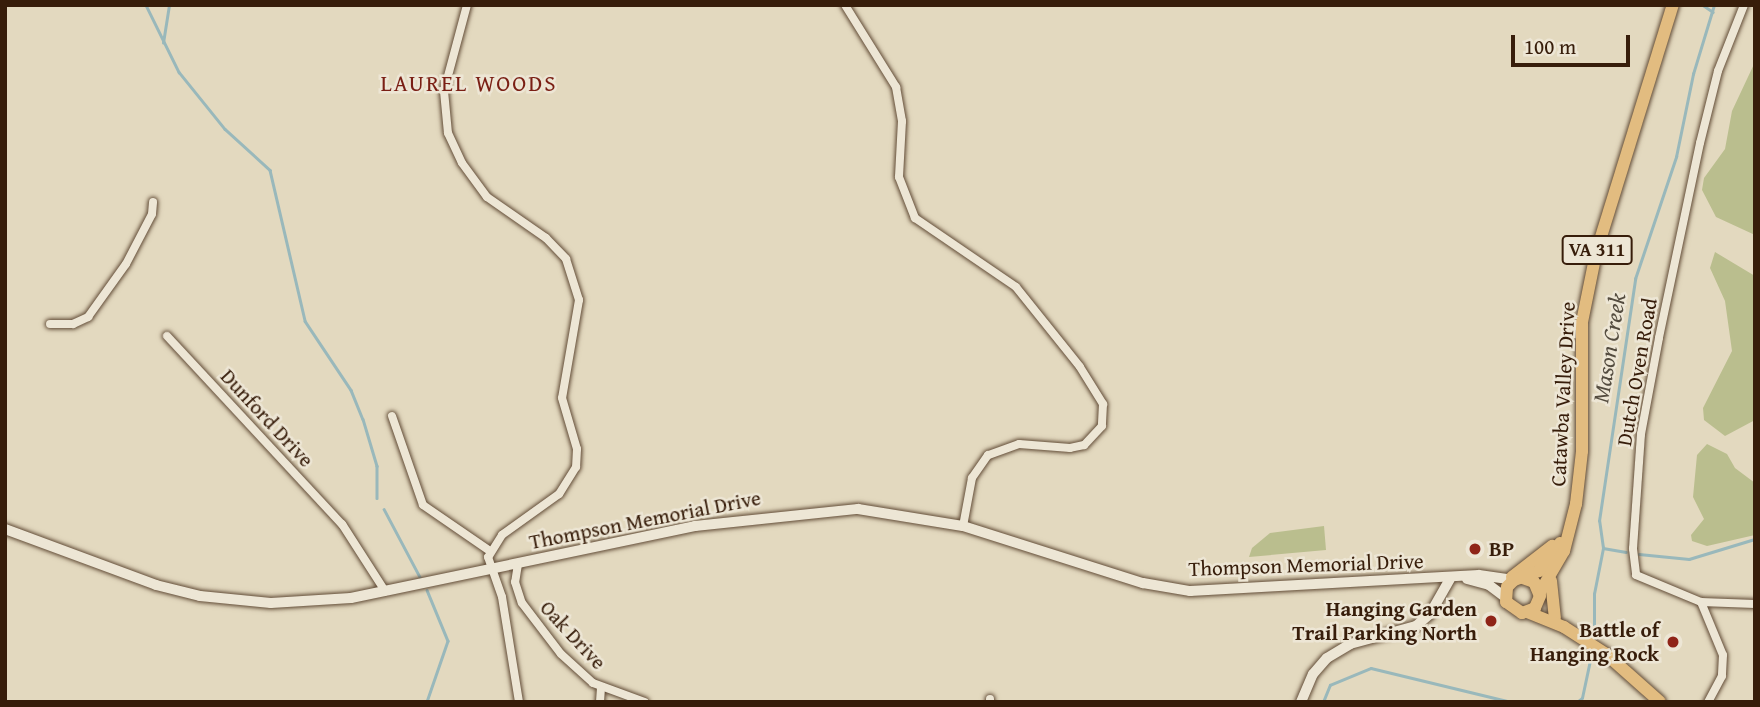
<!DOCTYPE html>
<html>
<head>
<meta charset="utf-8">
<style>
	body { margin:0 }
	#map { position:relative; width:1760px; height:707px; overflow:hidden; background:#e3d9bf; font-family:"Gentium Book Plus",serif }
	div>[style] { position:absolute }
	.green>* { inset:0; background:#babe8e }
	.stream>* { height:2.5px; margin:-1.25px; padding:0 1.25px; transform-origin:1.25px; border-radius:1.25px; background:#99b8bb }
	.roads { filter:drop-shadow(0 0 2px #624c37) drop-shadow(0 0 2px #624c37) }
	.street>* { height:8px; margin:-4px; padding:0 4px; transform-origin:4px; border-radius:4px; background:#ede6d5 }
	.secondary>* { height:10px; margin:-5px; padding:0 5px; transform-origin:5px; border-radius:5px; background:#ede6d5 }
	.primary>* { height:12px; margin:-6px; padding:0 6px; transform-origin:6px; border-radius:6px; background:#e2bc80 }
	.dots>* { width:19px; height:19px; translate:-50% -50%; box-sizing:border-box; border:4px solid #ede6d5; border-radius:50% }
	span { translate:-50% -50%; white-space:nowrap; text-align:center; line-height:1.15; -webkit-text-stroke:5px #ede6d5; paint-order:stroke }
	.shield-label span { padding:2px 5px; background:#ede6d5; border:2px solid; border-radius:5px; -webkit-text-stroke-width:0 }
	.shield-label { font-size:19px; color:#371d0a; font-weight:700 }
	.street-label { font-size:21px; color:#371d0a }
	.poi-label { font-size:21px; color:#371d0a; font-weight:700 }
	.left { translate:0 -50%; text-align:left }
	.right { translate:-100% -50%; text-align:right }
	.neighbourhood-label { font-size:23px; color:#7a1f14; letter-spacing:2px }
	.water-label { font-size:23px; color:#544c3f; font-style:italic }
	.frame { position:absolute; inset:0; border:7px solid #371d0a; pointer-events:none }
	.scale { position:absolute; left:1511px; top:35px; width:119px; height:32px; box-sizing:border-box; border:4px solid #371d0a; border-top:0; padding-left:9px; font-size:21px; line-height:24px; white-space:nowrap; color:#371d0a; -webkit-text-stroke:5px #ede6d5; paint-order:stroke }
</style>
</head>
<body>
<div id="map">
	<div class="green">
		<i style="clip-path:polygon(1755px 62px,1755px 235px,1716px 217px,1702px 190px,1704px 178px,1725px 149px,1732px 111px)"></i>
		<i style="clip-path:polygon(1715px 252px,1755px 276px,1755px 420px,1725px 436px,1704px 420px,1703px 408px,1732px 351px,1725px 301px,1710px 268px)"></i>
		<i style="clip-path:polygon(1707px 444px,1727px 454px,1735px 468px,1755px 483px,1755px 535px,1707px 546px,1692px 541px,1691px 535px,1704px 519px,1693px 497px,1697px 455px)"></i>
		<i style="clip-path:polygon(1324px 526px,1326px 550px,1249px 557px,1252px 548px,1270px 533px)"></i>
	</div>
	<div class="stream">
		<i style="left:146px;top:5px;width:75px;rotate:63.8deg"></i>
		<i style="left:179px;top:72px;width:73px;rotate:51.1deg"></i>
		<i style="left:225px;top:129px;width:61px;rotate:42.3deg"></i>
		<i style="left:270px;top:170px;width:155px;rotate:76.9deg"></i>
		<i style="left:305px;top:321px;width:83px;rotate:56.3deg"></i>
		<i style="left:351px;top:390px;width:31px;rotate:68deg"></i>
		<i style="left:363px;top:419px;width:49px;rotate:73.4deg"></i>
		<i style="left:377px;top:466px;width:32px;rotate:90deg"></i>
		<i style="left:1703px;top:5px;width:12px;rotate:35deg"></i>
		<i style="left:163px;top:43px;width:38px;rotate:-81deg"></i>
		<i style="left:384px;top:509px;width:77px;rotate:62.1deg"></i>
		<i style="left:1603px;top:548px;width:23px;rotate:10deg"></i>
		<i style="left:1639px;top:554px;width:50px;rotate:5.7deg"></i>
		<i style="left:1689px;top:559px;width:69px;rotate:-16.9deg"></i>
		<i style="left:427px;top:590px;width:55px;rotate:67.6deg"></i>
		<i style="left:448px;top:641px;width:65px;rotate:109deg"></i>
		<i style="left:1594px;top:641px;width:47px;rotate:-90deg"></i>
		<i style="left:1594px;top:594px;width:47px;rotate:-78.9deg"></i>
		<i style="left:1603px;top:548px;width:27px;rotate:-98deg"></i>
		<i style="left:1599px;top:521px;width:245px;rotate:-81.5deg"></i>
		<i style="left:1635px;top:279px;width:129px;rotate:-71.4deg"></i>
		<i style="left:1676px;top:157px;width:85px;rotate:-78.4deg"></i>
		<i style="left:1693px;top:74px;width:72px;rotate:-73.1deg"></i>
		<i style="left:1323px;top:702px;width:18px;rotate:-68deg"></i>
		<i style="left:1330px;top:685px;width:44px;rotate:-22.5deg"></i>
		<i style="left:1371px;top:668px;width:145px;rotate:13.6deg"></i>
		<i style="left:1577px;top:702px;width:6px;rotate:-39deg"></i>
		<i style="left:1582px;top:698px;width:48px;rotate:-78deg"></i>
	</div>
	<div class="roads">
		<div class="street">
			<i style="left:467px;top:5px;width:89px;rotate:105deg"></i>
			<i style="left:444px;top:91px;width:42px;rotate:84.6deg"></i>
			<i style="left:448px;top:133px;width:33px;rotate:65deg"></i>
			<i style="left:462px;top:163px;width:42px;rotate:53.7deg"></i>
			<i style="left:487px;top:197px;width:72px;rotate:34.8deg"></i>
			<i style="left:546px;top:238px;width:29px;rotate:46deg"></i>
			<i style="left:566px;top:259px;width:43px;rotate:72.4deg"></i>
			<i style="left:579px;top:300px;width:99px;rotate:99.8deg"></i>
			<i style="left:562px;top:398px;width:53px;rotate:73.6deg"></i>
			<i style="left:577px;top:449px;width:18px;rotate:93deg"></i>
			<i style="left:576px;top:467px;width:32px;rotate:122deg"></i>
			<i style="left:559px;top:494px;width:70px;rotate:144.3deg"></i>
			<i style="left:502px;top:535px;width:26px;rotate:122deg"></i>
			<i style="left:488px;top:557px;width:42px;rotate:70.7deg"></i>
			<i style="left:502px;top:597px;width:106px;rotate:80.8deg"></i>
			<i style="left:845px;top:5px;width:97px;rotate:58.1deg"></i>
			<i style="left:896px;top:87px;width:35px;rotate:80deg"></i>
			<i style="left:902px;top:121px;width:56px;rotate:93.1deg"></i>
			<i style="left:899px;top:177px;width:44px;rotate:68.7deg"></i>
			<i style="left:915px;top:218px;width:122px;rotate:34.3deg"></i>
			<i style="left:1016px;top:287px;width:102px;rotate:51.3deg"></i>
			<i style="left:1080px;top:367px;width:44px;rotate:58.1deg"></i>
			<i style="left:1103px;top:404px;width:22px;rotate:93deg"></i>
			<i style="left:1102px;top:426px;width:26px;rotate:133deg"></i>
			<i style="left:1084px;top:445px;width:14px;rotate:168deg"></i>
			<i style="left:1070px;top:448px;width:51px;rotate:-175.5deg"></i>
			<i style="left:1019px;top:444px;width:33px;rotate:160deg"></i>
			<i style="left:988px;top:455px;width:28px;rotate:125deg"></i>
			<i style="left:972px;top:478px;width:49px;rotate:100.6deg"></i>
			<i style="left:1744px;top:5px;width:71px;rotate:111.5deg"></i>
			<i style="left:1718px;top:71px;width:74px;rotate:104deg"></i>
			<i style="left:1700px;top:143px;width:199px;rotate:101.9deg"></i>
			<i style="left:1659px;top:338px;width:98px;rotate:100.6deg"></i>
			<i style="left:1641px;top:434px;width:115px;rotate:94deg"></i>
			<i style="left:1633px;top:549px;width:26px;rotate:83deg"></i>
			<i style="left:1636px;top:575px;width:70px;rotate:22.6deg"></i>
			<i style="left:1701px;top:602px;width:54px;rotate:2.1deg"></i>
			<i style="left:50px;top:324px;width:23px"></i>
			<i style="left:73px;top:324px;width:17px;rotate:-25deg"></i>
			<i style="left:88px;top:317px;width:65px;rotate:-54.4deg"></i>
			<i style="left:126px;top:264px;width:56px;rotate:-62.5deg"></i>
			<i style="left:152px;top:214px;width:12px;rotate:-85deg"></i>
			<i style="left:167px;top:336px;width:257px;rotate:47.1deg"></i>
			<i style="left:342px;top:524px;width:80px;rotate:57.3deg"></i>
			<i style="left:392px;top:416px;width:94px;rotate:70.8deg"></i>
			<i style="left:423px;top:505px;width:81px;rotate:34.5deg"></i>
			<i style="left:518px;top:564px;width:18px;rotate:99deg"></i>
			<i style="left:515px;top:582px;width:22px;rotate:72deg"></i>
			<i style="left:522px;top:603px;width:64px;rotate:52.6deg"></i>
			<i style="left:561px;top:654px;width:43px;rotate:42.2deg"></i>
			<i style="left:593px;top:683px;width:55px;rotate:20.1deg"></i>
			<i style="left:1701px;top:602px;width:57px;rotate:67.5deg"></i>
			<i style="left:1723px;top:655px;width:21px;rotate:93deg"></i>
			<i style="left:1722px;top:676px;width:30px;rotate:118deg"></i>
			<i style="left:600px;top:702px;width:14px;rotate:-86deg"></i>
			<i style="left:990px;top:702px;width:3px;rotate:-90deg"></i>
		</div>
		<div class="secondary">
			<i style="left:5px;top:529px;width:161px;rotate:20.3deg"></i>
			<i style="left:156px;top:585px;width:45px;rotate:14deg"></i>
			<i style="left:200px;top:596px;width:71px;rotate:5.6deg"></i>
			<i style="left:271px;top:603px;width:80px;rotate:-3.6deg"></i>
			<i style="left:351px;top:598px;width:351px;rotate:-11.8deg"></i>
			<i style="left:695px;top:526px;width:164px;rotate:-6deg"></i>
			<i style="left:858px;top:509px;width:106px;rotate:9.2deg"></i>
			<i style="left:963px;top:526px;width:189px;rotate:17.6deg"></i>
			<i style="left:1143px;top:583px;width:48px;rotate:9.7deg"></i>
			<i style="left:1190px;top:591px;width:289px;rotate:-3.2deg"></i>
			<i style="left:1479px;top:575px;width:35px;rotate:8deg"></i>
			<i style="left:1467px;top:579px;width:23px;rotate:15deg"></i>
			<i style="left:1489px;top:585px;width:20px;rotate:37deg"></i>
			<i style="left:1301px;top:702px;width:30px;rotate:-67deg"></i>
			<i style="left:1313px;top:674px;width:21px;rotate:-49deg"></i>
			<i style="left:1327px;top:658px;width:27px;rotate:-31deg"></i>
			<i style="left:1350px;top:644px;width:68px;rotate:-15.3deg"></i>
			<i style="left:1416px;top:626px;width:18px;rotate:-41deg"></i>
			<i style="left:1430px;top:614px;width:40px;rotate:-60.3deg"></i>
		</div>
		<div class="primary">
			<i style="left:1512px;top:577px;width:51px;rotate:-37.8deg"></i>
			<i style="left:1523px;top:578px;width:12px;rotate:20deg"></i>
			<i style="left:1534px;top:582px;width:15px;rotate:67deg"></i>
			<i style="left:1540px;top:596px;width:13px;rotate:113deg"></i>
			<i style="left:1535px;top:608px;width:14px;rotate:159deg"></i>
			<i style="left:1522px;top:613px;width:19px;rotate:-145deg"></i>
			<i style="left:1506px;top:602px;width:15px;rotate:-86deg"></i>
			<i style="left:1507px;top:587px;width:10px;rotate:-45deg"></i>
			<i style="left:1514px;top:580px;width:27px;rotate:-20deg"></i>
			<i style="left:1539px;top:571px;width:35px;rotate:-53deg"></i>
			<i style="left:1551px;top:581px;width:37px;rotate:84deg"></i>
			<i style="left:1540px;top:592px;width:48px;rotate:-59.7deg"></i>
			<i style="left:1564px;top:551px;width:49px;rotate:-75.7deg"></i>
			<i style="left:1576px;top:504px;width:53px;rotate:-83.5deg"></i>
			<i style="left:1582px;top:451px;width:129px;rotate:-90deg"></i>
			<i style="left:1582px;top:322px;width:70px;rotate:-78.5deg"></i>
			<i style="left:1596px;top:253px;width:260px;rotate:-72.8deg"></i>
			<i style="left:1527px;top:612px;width:40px;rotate:22deg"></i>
			<i style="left:1564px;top:627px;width:50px;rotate:32.7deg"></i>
			<i style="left:1606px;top:654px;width:72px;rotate:41.6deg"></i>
		</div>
	</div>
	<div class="dots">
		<i style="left:1475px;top:549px;background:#8f2418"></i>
		<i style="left:1491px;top:621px;background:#8f2418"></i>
		<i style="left:1673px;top:642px;background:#8f2418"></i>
	</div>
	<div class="shield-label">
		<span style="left:1597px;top:250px">VA 311</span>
	</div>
	<div class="street-label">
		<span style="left:1637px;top:372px;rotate:-80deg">Dutch Oven Road</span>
		<span style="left:1563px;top:394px;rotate:-87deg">Catawba Valley Drive</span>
		<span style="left:267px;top:418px;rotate:47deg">Dunford Drive</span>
		<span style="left:645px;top:520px;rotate:-11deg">Thompson Memorial Drive</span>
		<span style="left:1306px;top:565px;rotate:-2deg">Thompson Memorial Drive</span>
		<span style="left:573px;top:635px;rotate:47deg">Oak Drive</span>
	</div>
	<div class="poi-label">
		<span class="left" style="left:1489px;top:549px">BP</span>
		<span class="right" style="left:1477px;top:621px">Hanging Garden<br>Trail Parking North</span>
		<span class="right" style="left:1659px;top:642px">Battle of<br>Hanging Rock</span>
	</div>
	<div class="neighbourhood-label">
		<span style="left:469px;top:83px">LAUREL WOODS</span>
	</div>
	<div class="water-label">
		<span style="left:1609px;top:348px;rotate:-81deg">Mason Creek</span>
	</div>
	<div class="frame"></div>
	<div class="scale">100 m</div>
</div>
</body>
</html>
